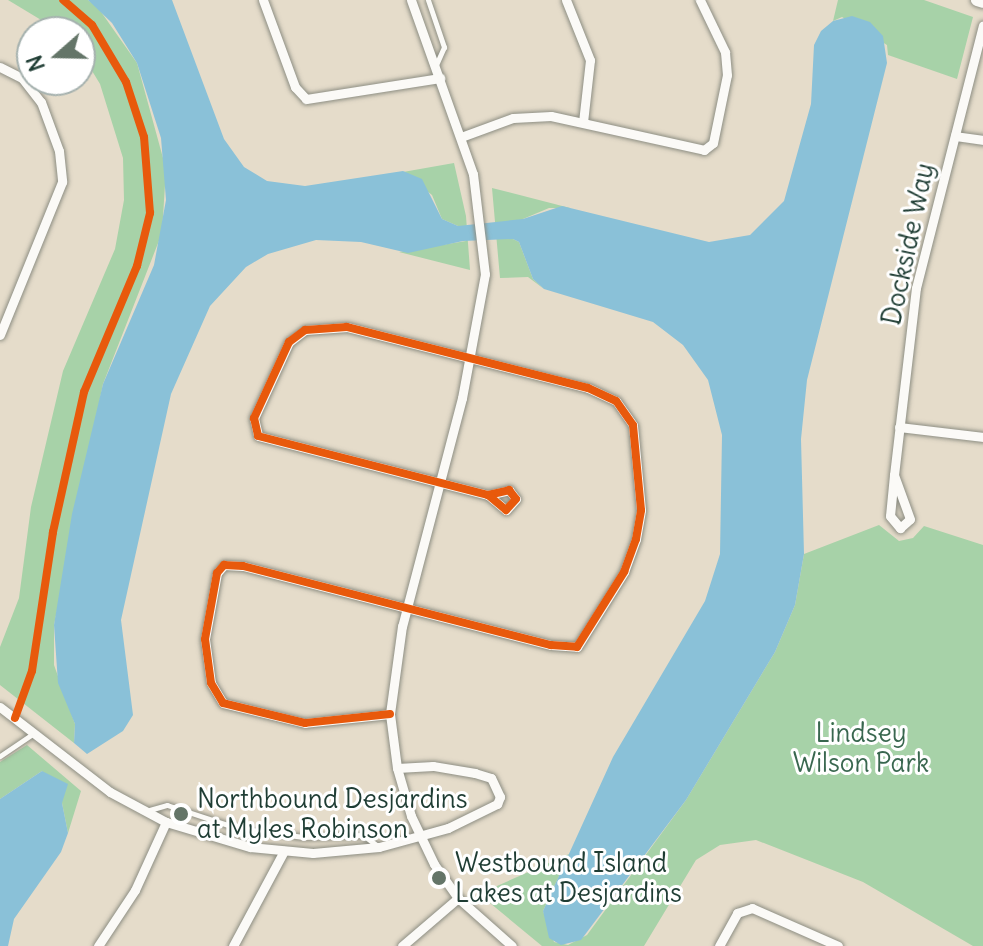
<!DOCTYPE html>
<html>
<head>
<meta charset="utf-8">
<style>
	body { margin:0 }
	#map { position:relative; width:983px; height:946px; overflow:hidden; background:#e5dcca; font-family:Delius,sans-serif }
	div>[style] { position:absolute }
	.green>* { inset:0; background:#a7d2a8 }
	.water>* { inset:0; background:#8ac1d8 }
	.roads { filter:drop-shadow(0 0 2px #8d8e83) drop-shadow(0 0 2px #8d8e83) }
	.service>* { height:5px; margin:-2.5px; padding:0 2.5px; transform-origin:2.5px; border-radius:2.5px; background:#fbfaf7 }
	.minor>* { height:9px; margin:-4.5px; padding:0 4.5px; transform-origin:4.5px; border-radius:4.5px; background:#fbfaf7 }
	.tertiary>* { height:12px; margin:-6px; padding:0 6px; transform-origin:6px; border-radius:6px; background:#fbfaf7 }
	.cycleway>* { height:8px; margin:-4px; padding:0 4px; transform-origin:4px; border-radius:4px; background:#e8590c }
	.dots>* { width:22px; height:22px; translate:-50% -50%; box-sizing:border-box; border:4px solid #fff; border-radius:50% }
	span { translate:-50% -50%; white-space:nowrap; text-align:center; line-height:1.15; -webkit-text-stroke:6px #fff; paint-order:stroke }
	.street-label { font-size:26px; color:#1f3d34 }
	.park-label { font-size:26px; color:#39674f }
	.poi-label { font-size:26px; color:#1f3d34 }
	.left { translate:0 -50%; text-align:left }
	.north { position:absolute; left:16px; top:16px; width:80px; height:80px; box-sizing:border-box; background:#fff; border:2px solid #a5b1ae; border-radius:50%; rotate:250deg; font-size:22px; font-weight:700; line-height:32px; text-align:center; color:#1f3d34 }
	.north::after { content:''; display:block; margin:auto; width:28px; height:36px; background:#647568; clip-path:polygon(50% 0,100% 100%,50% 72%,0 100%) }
</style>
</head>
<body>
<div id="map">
	<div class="green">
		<i style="clip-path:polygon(8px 0,88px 0,99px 9px,137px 63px,166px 169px,162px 233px,103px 384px,54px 625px,54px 665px,75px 724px,74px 743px,0 685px,0 647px,19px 598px,31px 507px,63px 371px,115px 249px,124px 200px,123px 158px,100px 84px,80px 51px,80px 32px,61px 32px)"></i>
		<i style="clip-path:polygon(838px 0,924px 0,973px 17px,957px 79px,888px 55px,887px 45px,842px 17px,833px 21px)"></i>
		<i style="clip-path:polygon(454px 163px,466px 216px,470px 270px,399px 252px,466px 241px,458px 226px,442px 219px,432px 195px,403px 172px)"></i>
		<i style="clip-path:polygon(492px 188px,570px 208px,549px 208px,523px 219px,513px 239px,519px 242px,533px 279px,544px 289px,528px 277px,500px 278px)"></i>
		<i style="clip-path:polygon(879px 525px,899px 541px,913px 538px,924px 526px,983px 545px,983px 946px,973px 946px,863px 882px,756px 840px,720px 845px,696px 860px,644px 946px,542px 946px,479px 894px,569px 854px,543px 911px,554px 942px,568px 945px,587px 935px,686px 800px,775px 652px,795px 605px,804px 554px)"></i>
		<i style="clip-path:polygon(27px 745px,81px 791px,68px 833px,62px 803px,42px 771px,0 799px,0 762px)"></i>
	</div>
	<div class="water">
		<i style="clip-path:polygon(88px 0,172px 0,224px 139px,244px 167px,267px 181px,305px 186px,403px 171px,422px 179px,442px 219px,458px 226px,523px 219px,562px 206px,709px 242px,750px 235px,784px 201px,811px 104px,814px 45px,821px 31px,833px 21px,852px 16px,870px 22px,883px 36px,887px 63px,807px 380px,801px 439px,804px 554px,795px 605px,775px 652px,686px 800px,581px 940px,561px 945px,549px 938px,543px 911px,613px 757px,705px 601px,720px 554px,722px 435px,708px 380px,683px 345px,653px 322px,544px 289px,533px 279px,519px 242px,513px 239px,463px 241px,408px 253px,361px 242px,316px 240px,268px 254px,246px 267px,210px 306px,171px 394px,121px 620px,133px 715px,123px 731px,87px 754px,74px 743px,75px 724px,58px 683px,54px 625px,72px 514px,103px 384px,154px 265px,166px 200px,161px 138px,137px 63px,112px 23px)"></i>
		<i style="clip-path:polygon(42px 771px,68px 784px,62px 803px,68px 833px,61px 852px,14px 919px,8px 946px,0 946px,0 799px)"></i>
	</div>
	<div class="roads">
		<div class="service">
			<i style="left:428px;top:0;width:50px;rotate:71.2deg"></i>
			<i style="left:444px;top:47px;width:20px;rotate:114deg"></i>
			<i style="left:0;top:756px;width:41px;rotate:-34.1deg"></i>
			<i style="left:146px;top:811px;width:22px;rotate:-16deg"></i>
			<i style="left:167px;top:805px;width:74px;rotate:18.2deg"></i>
			<i style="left:237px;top:828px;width:67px;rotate:7.8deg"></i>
			<i style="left:303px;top:837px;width:60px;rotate:-1.9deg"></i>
			<i style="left:363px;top:835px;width:20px;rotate:37deg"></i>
		</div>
		<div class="minor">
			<i style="left:263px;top:0;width:93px;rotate:69.8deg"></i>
			<i style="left:295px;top:87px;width:16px;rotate:47deg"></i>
			<i style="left:306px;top:99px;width:136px;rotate:-8.9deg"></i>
			<i style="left:411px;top:0;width:185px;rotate:70.4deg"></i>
			<i style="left:473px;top:174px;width:101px;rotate:83.2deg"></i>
			<i style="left:485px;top:274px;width:126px;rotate:100.5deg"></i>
			<i style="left:462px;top:398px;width:236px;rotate:104.7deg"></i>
			<i style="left:402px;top:626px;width:89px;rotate:97.8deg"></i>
			<i style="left:390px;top:714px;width:54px;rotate:82.6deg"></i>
			<i style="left:397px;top:768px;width:50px;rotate:73.7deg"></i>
			<i style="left:411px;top:816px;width:53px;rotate:64.4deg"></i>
			<i style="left:434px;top:864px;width:42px;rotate:54.8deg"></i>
			<i style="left:458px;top:898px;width:72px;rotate:41.6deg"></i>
			<i style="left:566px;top:0;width:65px;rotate:68.2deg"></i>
			<i style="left:590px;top:60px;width:62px;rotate:96.4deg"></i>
			<i style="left:0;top:67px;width:25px;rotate:27deg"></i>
			<i style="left:22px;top:78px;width:31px;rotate:52deg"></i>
			<i style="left:41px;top:102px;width:52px;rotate:69.8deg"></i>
			<i style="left:59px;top:151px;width:31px;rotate:84deg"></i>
			<i style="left:62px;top:182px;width:165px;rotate:112.1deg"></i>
			<i style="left:955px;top:136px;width:28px;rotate:8deg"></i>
			<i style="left:461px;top:137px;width:55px;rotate:-20.1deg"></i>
			<i style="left:513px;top:118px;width:38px;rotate:-3deg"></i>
			<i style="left:551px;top:116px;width:157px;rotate:12.5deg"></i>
			<i style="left:704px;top:150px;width:11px;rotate:-38deg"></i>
			<i style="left:713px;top:143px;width:69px;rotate:-78.4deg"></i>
			<i style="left:727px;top:75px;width:23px;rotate:-95deg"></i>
			<i style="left:725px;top:52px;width:58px;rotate:-115.7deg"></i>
			<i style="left:899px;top:427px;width:85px;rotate:6.8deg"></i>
			<i style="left:894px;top:475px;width:41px;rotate:95.6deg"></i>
			<i style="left:890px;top:516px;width:16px;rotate:50deg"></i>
			<i style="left:900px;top:528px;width:13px;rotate:-42deg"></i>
			<i style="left:910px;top:519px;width:47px;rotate:-110deg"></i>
			<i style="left:894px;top:475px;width:188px;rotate:-83.3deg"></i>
			<i style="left:916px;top:288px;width:271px;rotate:-75.7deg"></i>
			<i style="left:0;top:707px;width:139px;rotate:37.7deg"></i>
			<i style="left:110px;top:792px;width:64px;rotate:28.2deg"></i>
			<i style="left:166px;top:822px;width:88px;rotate:16.6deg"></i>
			<i style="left:250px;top:847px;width:63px;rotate:5.4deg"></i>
			<i style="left:313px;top:853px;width:66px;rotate:-5.2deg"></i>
			<i style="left:379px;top:847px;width:72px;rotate:-15.4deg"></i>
			<i style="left:448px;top:828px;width:55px;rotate:-26.1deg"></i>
			<i style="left:497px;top:804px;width:8px;rotate:-67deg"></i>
			<i style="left:500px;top:797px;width:21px;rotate:-115deg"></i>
			<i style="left:491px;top:778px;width:17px;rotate:-163deg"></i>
			<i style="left:475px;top:773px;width:43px;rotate:-170.5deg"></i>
			<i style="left:433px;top:766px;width:36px;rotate:177deg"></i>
			<i style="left:390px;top:714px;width:85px;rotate:174deg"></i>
			<i style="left:305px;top:723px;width:84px;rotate:-166.3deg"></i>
			<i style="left:223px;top:703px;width:23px;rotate:-121deg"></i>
			<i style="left:211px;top:683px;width:44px;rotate:-97.8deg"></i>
			<i style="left:205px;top:639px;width:67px;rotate:-79.7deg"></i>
			<i style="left:217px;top:573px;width:11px;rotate:-49deg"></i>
			<i style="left:224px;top:565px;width:19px;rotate:3deg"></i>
			<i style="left:243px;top:566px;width:318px;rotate:14.4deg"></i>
			<i style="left:551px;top:645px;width:26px;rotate:4deg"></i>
			<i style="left:577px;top:647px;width:89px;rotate:-57.9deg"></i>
			<i style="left:624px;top:572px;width:35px;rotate:-70deg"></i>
			<i style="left:636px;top:539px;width:29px;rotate:-80deg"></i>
			<i style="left:641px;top:510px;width:85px;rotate:-95.4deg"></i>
			<i style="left:633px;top:425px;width:29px;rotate:-125deg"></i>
			<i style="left:616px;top:401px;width:31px;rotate:-155deg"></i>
			<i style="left:588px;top:388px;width:249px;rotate:-165.8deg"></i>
			<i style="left:347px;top:327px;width:42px;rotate:175.9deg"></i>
			<i style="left:305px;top:330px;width:20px;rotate:143deg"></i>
			<i style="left:289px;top:342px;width:84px;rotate:114.7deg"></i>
			<i style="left:254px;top:418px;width:18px;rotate:77deg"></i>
			<i style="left:258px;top:436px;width:237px;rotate:14.4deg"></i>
			<i style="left:488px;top:495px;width:22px;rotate:-13deg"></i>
			<i style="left:509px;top:490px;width:11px;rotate:52deg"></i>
			<i style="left:516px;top:499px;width:15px;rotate:132deg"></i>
			<i style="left:506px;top:510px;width:23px;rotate:-140deg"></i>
			<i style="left:98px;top:946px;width:67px;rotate:-56.5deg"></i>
			<i style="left:135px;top:890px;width:75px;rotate:-65.5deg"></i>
			<i style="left:233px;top:946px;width:108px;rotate:-61.8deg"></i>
			<i style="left:402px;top:946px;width:74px;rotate:-40.6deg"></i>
			<i style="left:719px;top:946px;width:38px;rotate:-61deg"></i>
			<i style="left:737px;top:913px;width:16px;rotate:-18deg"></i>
			<i style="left:752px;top:908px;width:94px;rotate:23.8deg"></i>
		</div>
		<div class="tertiary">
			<i style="left:977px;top:0;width:6px;rotate:18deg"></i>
		</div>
	</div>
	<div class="cycleway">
		<i style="left:390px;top:714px;width:85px;rotate:174deg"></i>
		<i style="left:305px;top:723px;width:84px;rotate:-166.3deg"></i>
		<i style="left:223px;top:703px;width:23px;rotate:-121deg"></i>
		<i style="left:211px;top:683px;width:44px;rotate:-97.8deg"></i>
		<i style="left:205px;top:639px;width:67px;rotate:-79.7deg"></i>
		<i style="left:217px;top:573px;width:11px;rotate:-49deg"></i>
		<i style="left:224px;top:565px;width:19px;rotate:3deg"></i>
		<i style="left:243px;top:566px;width:318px;rotate:14.4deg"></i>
		<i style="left:551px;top:645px;width:26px;rotate:4deg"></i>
		<i style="left:577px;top:647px;width:89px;rotate:-57.9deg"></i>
		<i style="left:624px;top:572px;width:35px;rotate:-70deg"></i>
		<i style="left:636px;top:539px;width:29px;rotate:-80deg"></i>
		<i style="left:641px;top:510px;width:85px;rotate:-95.4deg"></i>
		<i style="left:633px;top:425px;width:29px;rotate:-125deg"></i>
		<i style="left:616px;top:401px;width:31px;rotate:-155deg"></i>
		<i style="left:588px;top:388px;width:249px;rotate:-165.8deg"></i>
		<i style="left:347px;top:327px;width:42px;rotate:175.9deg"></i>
		<i style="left:305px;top:330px;width:20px;rotate:143deg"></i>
		<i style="left:289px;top:342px;width:84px;rotate:114.7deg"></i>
		<i style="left:254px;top:418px;width:18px;rotate:77deg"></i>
		<i style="left:258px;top:436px;width:237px;rotate:14.4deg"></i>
		<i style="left:488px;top:495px;width:22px;rotate:-13deg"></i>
		<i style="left:509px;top:490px;width:11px;rotate:52deg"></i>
		<i style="left:516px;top:499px;width:15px;rotate:132deg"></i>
		<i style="left:506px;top:510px;width:23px;rotate:-140deg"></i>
		<i style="left:15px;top:718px;width:50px;rotate:-70.1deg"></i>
		<i style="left:32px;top:671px;width:141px;rotate:-81.4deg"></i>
		<i style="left:53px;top:532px;width:143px;rotate:-77.5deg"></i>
		<i style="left:84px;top:392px;width:137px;rotate:-67.2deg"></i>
		<i style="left:137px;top:266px;width:55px;rotate:-76.2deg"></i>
		<i style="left:150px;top:213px;width:76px;rotate:-94.5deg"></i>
		<i style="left:144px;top:137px;width:58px;rotate:-108.1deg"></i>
		<i style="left:126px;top:82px;width:66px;rotate:-120.8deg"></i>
		<i style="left:92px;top:25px;width:38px;rotate:-139deg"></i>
	</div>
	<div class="dots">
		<i style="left:181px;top:814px;background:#647568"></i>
		<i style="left:439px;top:878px;background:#647568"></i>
	</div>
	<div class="street-label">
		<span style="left:908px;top:244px;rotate:-78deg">Dockside Way</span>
	</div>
	<div class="park-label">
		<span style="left:861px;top:748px">Lindsey<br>Wilson Park</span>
	</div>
	<div class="poi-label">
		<span class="left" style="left:197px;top:814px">Northbound Desjardins<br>at Myles Robinson</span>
		<span class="left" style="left:455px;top:878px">Westbound Island<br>Lakes at Desjardins</span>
	</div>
	<div class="north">N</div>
</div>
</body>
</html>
